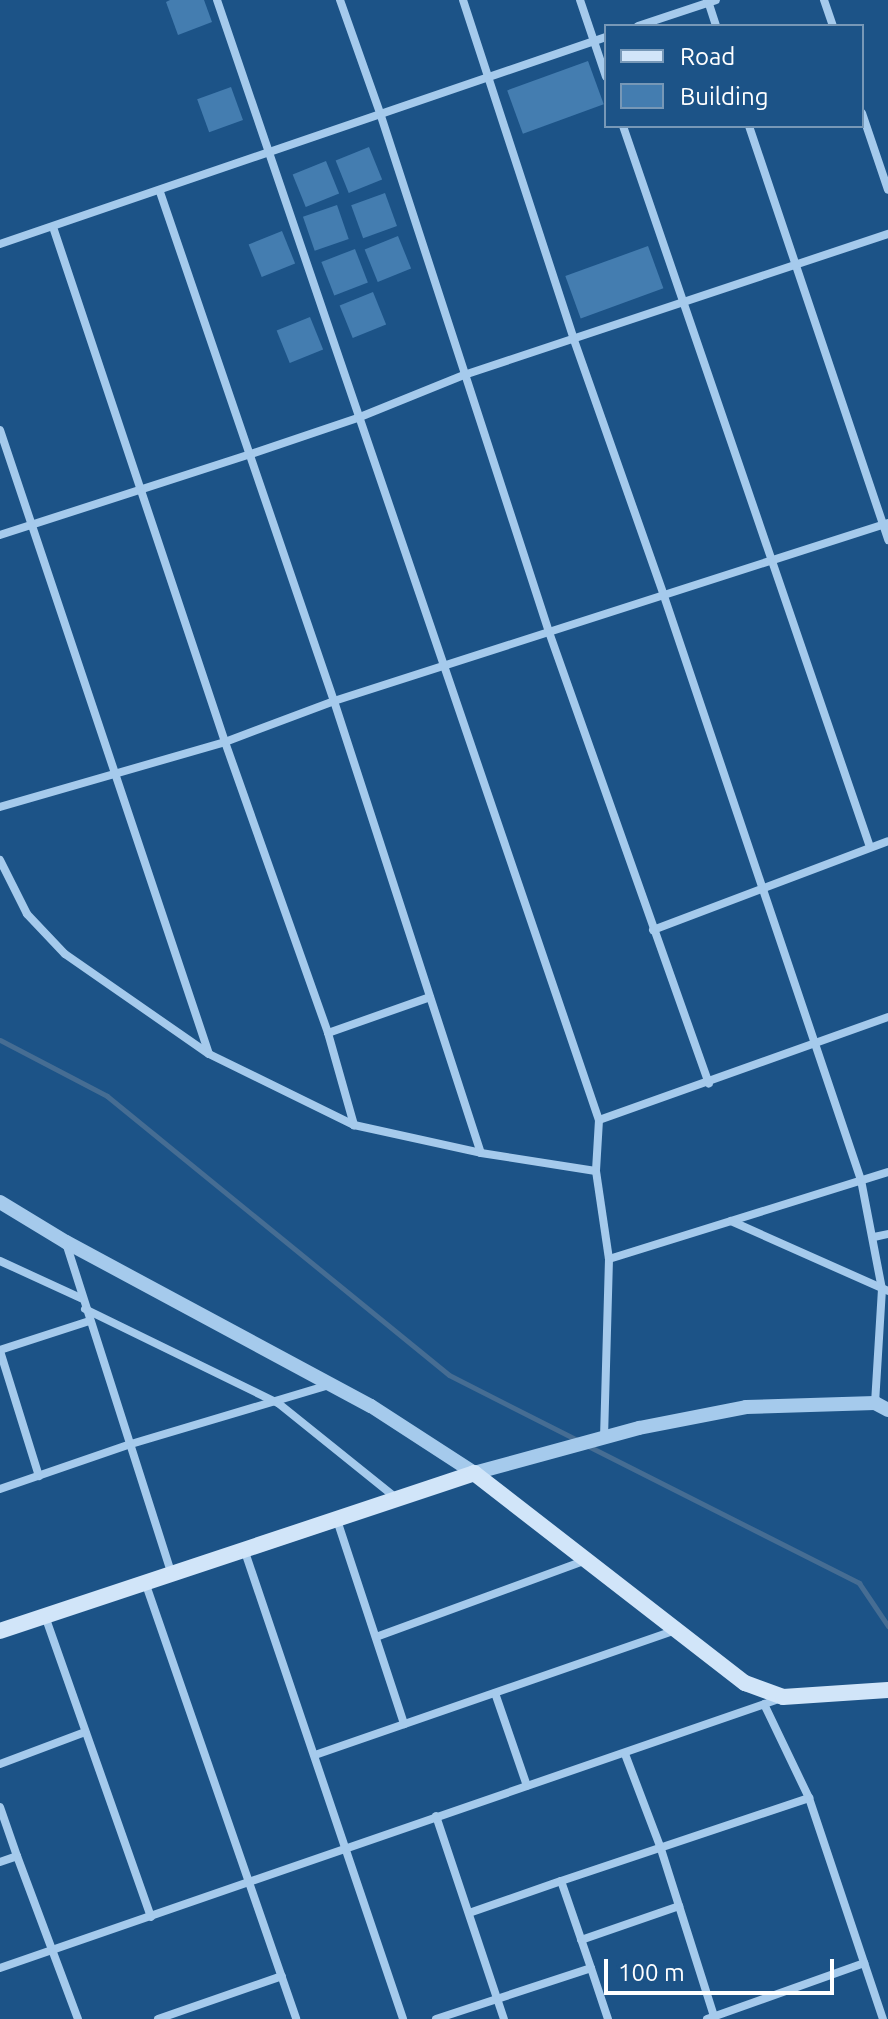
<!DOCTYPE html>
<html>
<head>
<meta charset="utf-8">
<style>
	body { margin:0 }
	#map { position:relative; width:888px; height:2019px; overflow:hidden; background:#1c5387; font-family:Ubuntu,sans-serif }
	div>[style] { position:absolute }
	.stream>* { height:5px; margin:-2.5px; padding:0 2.5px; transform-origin:2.5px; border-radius:2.5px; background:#466d93 }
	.building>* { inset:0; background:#447db0; transform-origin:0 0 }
	.minor>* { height:8px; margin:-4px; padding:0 4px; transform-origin:4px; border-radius:4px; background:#a5caec }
	.tertiary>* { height:14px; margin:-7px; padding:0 7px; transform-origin:7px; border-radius:7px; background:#a5caec }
	.secondary>* { height:16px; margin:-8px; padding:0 8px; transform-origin:8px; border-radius:8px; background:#d1e5f9 }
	span { translate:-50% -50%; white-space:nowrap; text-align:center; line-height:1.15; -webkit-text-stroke:6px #1c5387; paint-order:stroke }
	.legend { position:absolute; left:604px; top:24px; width:260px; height:104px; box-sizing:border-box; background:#1c5387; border:2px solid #7798b7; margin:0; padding:10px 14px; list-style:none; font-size:24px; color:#fff }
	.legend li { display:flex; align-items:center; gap:16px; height:40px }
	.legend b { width:40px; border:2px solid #7798b7 }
	.scale { position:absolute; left:604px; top:1959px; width:230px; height:36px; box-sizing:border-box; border:4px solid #fff; border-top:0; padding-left:10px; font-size:24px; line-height:28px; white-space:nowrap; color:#fff; -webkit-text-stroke:6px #1c5387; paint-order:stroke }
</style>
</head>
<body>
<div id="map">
	<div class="stream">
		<i style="left:0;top:1040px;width:121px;rotate:27.6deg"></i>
		<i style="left:107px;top:1096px;width:441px;rotate:39.2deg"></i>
		<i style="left:449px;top:1375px;width:146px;rotate:26.9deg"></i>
		<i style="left:588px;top:1446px;width:304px;rotate:26.8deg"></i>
		<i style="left:859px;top:1583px;width:52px;rotate:56deg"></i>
	</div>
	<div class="building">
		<i style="clip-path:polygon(170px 0,204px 0,212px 22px,178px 35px,166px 2px)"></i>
		<i style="left:588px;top:61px;width:46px;height:86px;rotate:70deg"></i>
		<i style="left:231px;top:87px;width:35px;height:36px;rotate:70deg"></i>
		<i style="left:369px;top:147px;width:35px;height:36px;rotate:68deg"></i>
		<i style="left:326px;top:161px;width:35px;height:36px;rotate:68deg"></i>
		<i style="left:385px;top:193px;width:35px;height:36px;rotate:70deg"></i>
		<i style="left:337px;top:205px;width:36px;height:36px;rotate:71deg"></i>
		<i style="left:282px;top:231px;width:35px;height:36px;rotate:68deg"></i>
		<i style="left:398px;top:236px;width:35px;height:36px;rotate:68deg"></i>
		<i style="left:648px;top:246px;width:45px;height:88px;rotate:70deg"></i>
		<i style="left:355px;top:249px;width:36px;height:36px;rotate:69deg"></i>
		<i style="left:373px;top:292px;width:35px;height:36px;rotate:68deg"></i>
		<i style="left:310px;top:317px;width:35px;height:36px;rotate:68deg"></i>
	</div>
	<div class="minor">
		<i style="left:217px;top:0;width:1183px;rotate:71.17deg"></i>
		<i style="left:599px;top:1120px;width:51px;rotate:93.4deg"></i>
		<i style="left:596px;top:1171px;width:89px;rotate:81.6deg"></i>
		<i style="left:609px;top:1259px;width:178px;rotate:91.6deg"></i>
		<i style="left:340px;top:0;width:123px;rotate:70.5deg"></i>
		<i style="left:381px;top:116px;width:543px;rotate:71.97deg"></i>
		<i style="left:549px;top:632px;width:479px;rotate:70.5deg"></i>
		<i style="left:463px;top:0;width:358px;rotate:71.9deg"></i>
		<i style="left:574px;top:340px;width:271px;rotate:70.6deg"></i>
		<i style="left:664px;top:596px;width:616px;rotate:71.36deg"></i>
		<i style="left:861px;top:1180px;width:111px;rotate:79.1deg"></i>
		<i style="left:882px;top:1289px;width:114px;rotate:93.5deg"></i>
		<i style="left:580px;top:0;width:81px;rotate:71.3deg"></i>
		<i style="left:824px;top:0;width:28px;rotate:71deg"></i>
		<i style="left:708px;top:1px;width:26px;rotate:72deg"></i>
		<i style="left:638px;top:26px;width:82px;rotate:-18.4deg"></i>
		<i style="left:862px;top:113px;width:81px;rotate:71.3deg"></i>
		<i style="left:623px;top:126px;width:762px;rotate:71.09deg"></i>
		<i style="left:749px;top:126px;width:437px;rotate:71.4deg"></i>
		<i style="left:160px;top:192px;width:538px;rotate:71.13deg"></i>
		<i style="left:334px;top:701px;width:475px;rotate:72deg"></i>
		<i style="left:53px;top:227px;width:543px;rotate:71.53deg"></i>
		<i style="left:225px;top:742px;width:309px;rotate:70.5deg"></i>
		<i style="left:328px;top:1033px;width:96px;rotate:74.2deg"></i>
		<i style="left:0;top:244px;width:640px;rotate:-18.86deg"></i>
		<i style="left:0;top:430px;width:658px;rotate:71.48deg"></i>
		<i style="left:0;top:535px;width:261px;rotate:-17.9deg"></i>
		<i style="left:248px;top:455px;width:118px;rotate:-18.7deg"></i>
		<i style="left:360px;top:417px;width:112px;rotate:-22deg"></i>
		<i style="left:464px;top:375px;width:447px;rotate:-18.4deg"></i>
		<i style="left:0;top:807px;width:234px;rotate:-16.1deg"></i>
		<i style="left:225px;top:742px;width:116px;rotate:-20.6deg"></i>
		<i style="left:334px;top:701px;width:582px;rotate:-17.81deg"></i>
		<i style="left:0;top:860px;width:60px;rotate:63.4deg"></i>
		<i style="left:27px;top:914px;width:55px;rotate:46.5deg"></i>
		<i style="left:65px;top:954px;width:175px;rotate:34.8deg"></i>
		<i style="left:209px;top:1054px;width:161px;rotate:26.1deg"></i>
		<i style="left:354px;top:1125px;width:130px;rotate:12.4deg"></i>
		<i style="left:481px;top:1153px;width:116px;rotate:8.9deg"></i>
		<i style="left:653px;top:930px;width:251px;rotate:-20.7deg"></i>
		<i style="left:328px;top:1033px;width:108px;rotate:-19.4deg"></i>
		<i style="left:599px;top:1120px;width:307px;rotate:-19.6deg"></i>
		<i style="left:731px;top:1221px;width:172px;rotate:24deg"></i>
		<i style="left:874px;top:1237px;width:14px;rotate:-12deg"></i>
		<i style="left:66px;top:1243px;width:346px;rotate:72.3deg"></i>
		<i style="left:609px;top:1259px;width:292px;rotate:-17.3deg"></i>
		<i style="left:0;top:1261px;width:89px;rotate:24.6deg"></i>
		<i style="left:85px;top:1309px;width:215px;rotate:26deg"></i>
		<i style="left:278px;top:1403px;width:151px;rotate:38.8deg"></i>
		<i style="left:0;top:1350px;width:94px;rotate:-18deg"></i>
		<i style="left:0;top:1351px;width:131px;rotate:72.7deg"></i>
		<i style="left:0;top:1489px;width:139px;rotate:-19deg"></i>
		<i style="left:131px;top:1444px;width:207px;rotate:-16.6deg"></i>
		<i style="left:336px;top:1517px;width:218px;rotate:71.8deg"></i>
		<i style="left:244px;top:1549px;width:496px;rotate:71.3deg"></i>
		<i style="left:145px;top:1582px;width:462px;rotate:70.9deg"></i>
		<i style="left:45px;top:1616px;width:319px;rotate:70.6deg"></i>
		<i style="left:376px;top:1637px;width:224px;rotate:-20.1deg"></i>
		<i style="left:495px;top:1693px;width:98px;rotate:71deg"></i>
		<i style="left:764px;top:1704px;width:104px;rotate:64.4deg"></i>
		<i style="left:809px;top:1798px;width:233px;rotate:71.5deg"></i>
		<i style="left:625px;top:1754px;width:98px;rotate:69.2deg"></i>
		<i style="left:660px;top:1846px;width:182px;rotate:72.4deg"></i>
		<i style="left:315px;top:1755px;width:382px;rotate:-19.1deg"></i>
		<i style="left:0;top:1764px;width:91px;rotate:-20.6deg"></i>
		<i style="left:0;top:1807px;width:52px;rotate:70.9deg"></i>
		<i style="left:436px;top:1816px;width:214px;rotate:71.5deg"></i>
		<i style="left:0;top:1862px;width:18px;rotate:-19deg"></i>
		<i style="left:17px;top:1856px;width:174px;rotate:69.5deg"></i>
		<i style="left:469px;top:1913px;width:97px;rotate:-19.2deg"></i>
		<i style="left:581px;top:1940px;width:104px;rotate:-19.1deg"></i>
		<i style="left:0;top:1968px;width:827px;rotate:-19.05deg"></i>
		<i style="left:591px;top:1968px;width:92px;rotate:-109deg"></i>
		<i style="left:561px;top:1881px;width:262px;rotate:-18.5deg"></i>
		<i style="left:158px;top:2019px;width:131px;rotate:-19.1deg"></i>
		<i style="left:436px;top:2019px;width:163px;rotate:-18.2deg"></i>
		<i style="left:591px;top:1968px;width:54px;rotate:71.6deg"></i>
		<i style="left:707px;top:2019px;width:167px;rotate:-19.6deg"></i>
	</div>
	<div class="tertiary">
		<i style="left:0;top:1202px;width:77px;rotate:31.2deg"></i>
		<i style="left:66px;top:1242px;width:346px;rotate:28.3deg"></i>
		<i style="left:371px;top:1406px;width:123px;rotate:33deg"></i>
		<i style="left:474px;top:1473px;width:171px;rotate:-15.3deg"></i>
		<i style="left:639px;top:1428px;width:109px;rotate:-11.1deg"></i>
		<i style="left:746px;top:1407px;width:129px;rotate:-1.8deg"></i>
		<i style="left:875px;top:1403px;width:15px;rotate:28deg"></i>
	</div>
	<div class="secondary">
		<i style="left:0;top:1631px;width:500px;rotate:-18.4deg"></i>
		<i style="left:474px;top:1473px;width:343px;rotate:37.8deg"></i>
		<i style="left:745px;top:1683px;width:40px;rotate:20.2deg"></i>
		<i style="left:783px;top:1697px;width:105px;rotate:-3.8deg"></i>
	</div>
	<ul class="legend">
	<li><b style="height:10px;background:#d1e5f9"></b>Road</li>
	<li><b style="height:22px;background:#447db0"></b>Building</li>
	</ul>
	<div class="scale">100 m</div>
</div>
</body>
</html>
